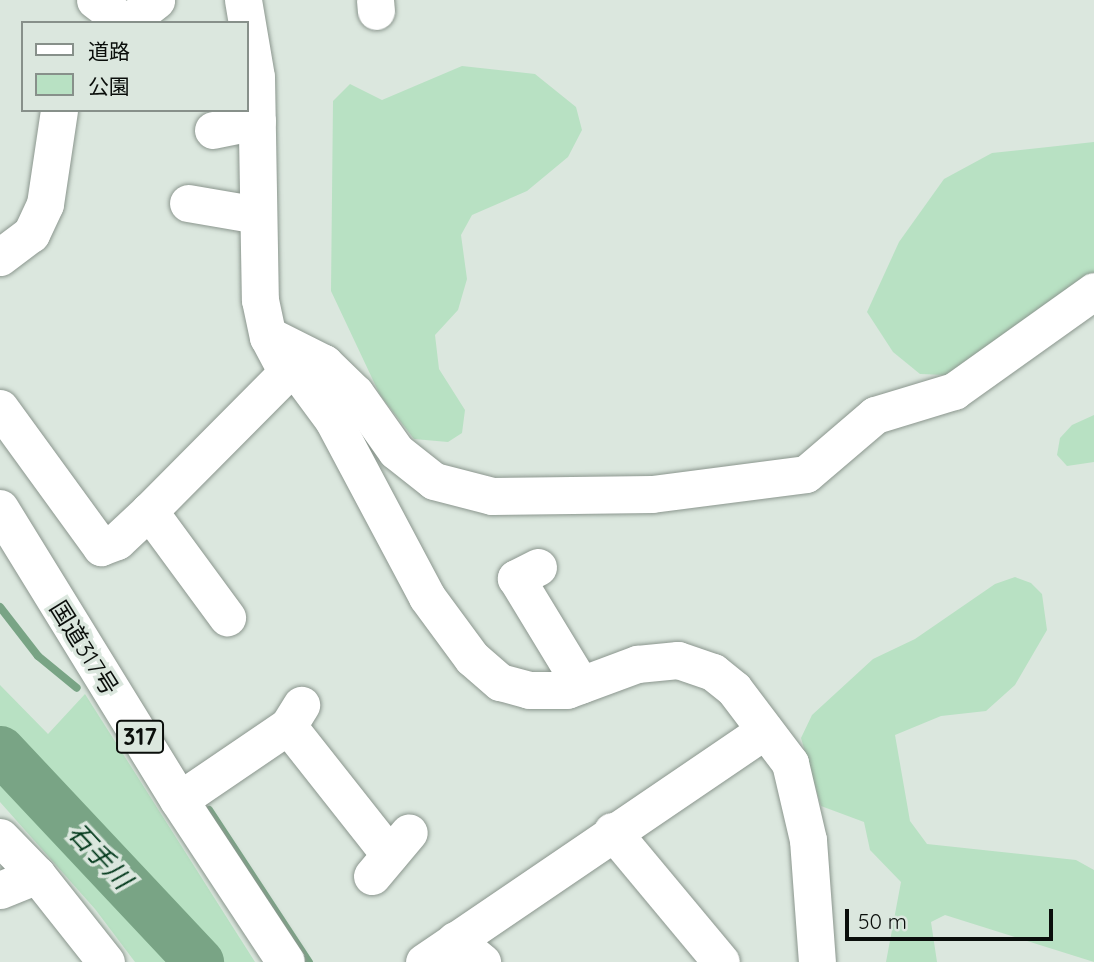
<!DOCTYPE html>
<html>
<head>
<meta charset="utf-8">
<style>
	body { margin:0 }
	#map { position:relative; width:1094px; height:962px; overflow:hidden; background:#dbe7de; font-family:Quicksand,"Noto Sans JP",sans-serif }
	div>[style] { position:absolute }
	.green>* { inset:0; background:#b8e1c3 }
	.stream>* { height:8px; margin:-4px; padding:0 4px; transform-origin:4px; border-radius:4px; background:#79a485 }
	.river>* { height:49px; margin:-24.5px; padding:0 24.5px; transform-origin:24.5px; border-radius:24.5px; background:#79a485 }
	.roads { filter:drop-shadow(0 0 2px #8b968e) drop-shadow(0 0 2px #8b968e) }
	.minor>* { height:37px; margin:-18.5px; padding:0 18.5px; transform-origin:18.5px; border-radius:18.5px; background:#fff }
	.highway>* { height:38px; margin:-19px; padding:0 19px; transform-origin:19px; border-radius:19px; background:#fff }
	span { translate:-50% -50%; white-space:nowrap; text-align:center; line-height:1.15; -webkit-text-stroke:7px #dbe7de; paint-order:stroke }
	.shield-label span { padding:2px 5px; background:#dbe7de; border:2px solid; border-radius:5px; -webkit-text-stroke-width:0 }
	.shield-label { font-size:23px; color:#0a0e0b; font-weight:700 }
	.street-label { font-size:24px; color:#0a0e0b }
	.water-label { font-size:26px; color:#01381a; font-style:italic }
	.legend { position:absolute; left:21px; top:21px; width:228px; height:91px; box-sizing:border-box; background:#dbe7de; border:2px solid #87908a; margin:0; padding:9px 12px; list-style:none; font-size:21px; color:#0a0e0b }
	.legend li { display:flex; align-items:center; gap:14px; height:35px }
	.legend b { width:35px; border:2px solid #87908a }
	.scale { position:absolute; left:845px; top:909px; width:208px; height:32px; box-sizing:border-box; border:4px solid #0a0e0b; border-top:0; padding-left:9px; font-size:21px; line-height:24px; white-space:nowrap; color:#0a0e0b; -webkit-text-stroke:5px #dbe7de; paint-order:stroke }
</style>
</head>
<body>
<div id="map">
	<div class="green">
		<i style="clip-path:polygon(462px 66px,535px 74px,576px 107px,582px 130px,568px 157px,527px 191px,472px 215px,461px 235px,467px 279px,458px 310px,435px 335px,439px 369px,465px 410px,462px 433px,448px 442px,414px 439px,380px 395px,331px 291px,333px 101px,350px 84px,382px 100px)"></i>
		<i style="clip-path:polygon(1094px 142px,1094px 272px,1030px 321px,946px 375px,920px 374px,893px 352px,867px 312px,899px 242px,944px 179px,992px 153px)"></i>
		<i style="clip-path:polygon(1094px 415px,1094px 462px,1067px 466px,1057px 455px,1060px 438px,1072px 425px)"></i>
		<i style="clip-path:polygon(1015px 577px,1031px 583px,1042px 594px,1047px 630px,1015px 685px,986px 711px,941px 716px,895px 735px,910px 821px,927px 844px,1076px 860px,1094px 870px,1094px 962px,945px 915px,931px 922px,937px 962px,886px 962px,901px 882px,870px 850px,864px 822px,821px 806px,801px 738px,812px 715px,873px 659px,915px 639px,995px 584px)"></i>
		<i style="clip-path:polygon(0 685px,48px 734px,85px 694px,255px 962px,135px 962px,95px 909px,0 802px)"></i>
	</div>
	<div class="stream">
		<i style="left:0;top:607px;width:62px;rotate:52.2deg"></i>
		<i style="left:38px;top:656px;width:50px;rotate:39.4deg"></i>
		<i style="left:209px;top:810px;width:182px;rotate:56.7deg"></i>
	</div>
	<div class="river">
		<i style="left:0;top:750px;width:291px;rotate:46.8deg"></i>
	</div>
	<div class="roads">
		<div class="minor">
			<i style="left:95px;top:0;width:38px;rotate:37deg"></i>
			<i style="left:243px;top:0;width:78px;rotate:80.4deg"></i>
			<i style="left:256px;top:77px;width:223px;rotate:89deg"></i>
			<i style="left:260px;top:300px;width:38px;rotate:78deg"></i>
			<i style="left:268px;top:337px;width:40px;rotate:62deg"></i>
			<i style="left:287px;top:372px;width:16px;rotate:22deg"></i>
			<i style="left:302px;top:378px;width:52px;rotate:53.6deg"></i>
			<i style="left:333px;top:420px;width:200px;rotate:62deg"></i>
			<i style="left:427px;top:597px;width:76px;rotate:53.6deg"></i>
			<i style="left:472px;top:658px;width:37px;rotate:41deg"></i>
			<i style="left:500px;top:682px;width:30px;rotate:15deg"></i>
			<i style="left:529px;top:690px;width:38px"></i>
			<i style="left:567px;top:690px;width:75px;rotate:-20.4deg"></i>
			<i style="left:637px;top:664px;width:41px;rotate:-5.6deg"></i>
			<i style="left:678px;top:660px;width:37px;rotate:19deg"></i>
			<i style="left:713px;top:672px;width:27px;rotate:39deg"></i>
			<i style="left:734px;top:689px;width:93px;rotate:52.9deg"></i>
			<i style="left:790px;top:763px;width:79px;rotate:76.8deg"></i>
			<i style="left:808px;top:840px;width:122px;rotate:85.8deg"></i>
			<i style="left:375px;top:0;width:11px;rotate:85deg"></i>
			<i style="left:127px;top:23px;width:37px;rotate:-38deg"></i>
			<i style="left:213px;top:130px;width:45px;rotate:-11.6deg"></i>
			<i style="left:188px;top:203px;width:71px;rotate:9.7deg"></i>
			<i style="left:0;top:257px;width:39px;rotate:-37deg"></i>
			<i style="left:31px;top:234px;width:33px;rotate:-65deg"></i>
			<i style="left:45px;top:204px;width:95px;rotate:-81.5deg"></i>
			<i style="left:276px;top:339px;width:54px;rotate:26.6deg"></i>
			<i style="left:324px;top:363px;width:43px;rotate:44.1deg"></i>
			<i style="left:355px;top:393px;width:71px;rotate:54.7deg"></i>
			<i style="left:396px;top:451px;width:48px;rotate:38.3deg"></i>
			<i style="left:434px;top:481px;width:60px;rotate:14.5deg"></i>
			<i style="left:492px;top:496px;width:160px;rotate:-0.7deg"></i>
			<i style="left:652px;top:494px;width:155px;rotate:-7.4deg"></i>
			<i style="left:806px;top:474px;width:91px;rotate:-40.5deg"></i>
			<i style="left:875px;top:415px;width:83px;rotate:-16.9deg"></i>
			<i style="left:954px;top:391px;width:172px;rotate:-35.5deg"></i>
			<i style="left:0;top:408px;width:172px;rotate:54deg"></i>
			<i style="left:101px;top:547px;width:17px;rotate:-21deg"></i>
			<i style="left:117px;top:541px;width:44px;rotate:-43.2deg"></i>
			<i style="left:149px;top:511px;width:196px;rotate:-45.2deg"></i>
			<i style="left:149px;top:511px;width:132px;rotate:53.7deg"></i>
			<i style="left:538px;top:567px;width:25px;rotate:153deg"></i>
			<i style="left:516px;top:578px;width:125px;rotate:58.7deg"></i>
			<i style="left:288px;top:726px;width:164px;rotate:51.7deg"></i>
			<i style="left:179px;top:800px;width:132px;rotate:-34.2deg"></i>
			<i style="left:288px;top:726px;width:25px;rotate:-58deg"></i>
			<i style="left:612px;top:831px;width:170px;rotate:50.2deg"></i>
			<i style="left:0;top:837px;width:53px;rotate:45.8deg"></i>
			<i style="left:37px;top:875px;width:111px;rotate:51.6deg"></i>
			<i style="left:372px;top:876px;width:57px;rotate:-49.9deg"></i>
			<i style="left:0;top:890px;width:40px;rotate:-22deg"></i>
			<i style="left:455px;top:940px;width:35px;rotate:39deg"></i>
			<i style="left:424px;top:962px;width:412px;rotate:-34.2deg"></i>
		</div>
		<div class="highway">
			<i style="left:0;top:509px;width:342px;rotate:58.4deg"></i>
			<i style="left:179px;top:800px;width:194px;rotate:56.6deg"></i>
		</div>
	</div>
	<div class="shield-label">
		<span style="left:140px;top:737px">317</span>
	</div>
	<div class="street-label">
		<span style="left:84px;top:648px;rotate:58deg">国道317号</span>
	</div>
	<div class="water-label">
		<span style="left:100px;top:856px;rotate:47deg">石手川</span>
	</div>
	<ul class="legend">
	<li><b style="height:9px;background:#fff"></b>道路</li>
	<li><b style="height:19px;background:#b8e1c3"></b>公園</li>
	</ul>
	<div class="scale">50 m</div>
</div>
</body>
</html>
